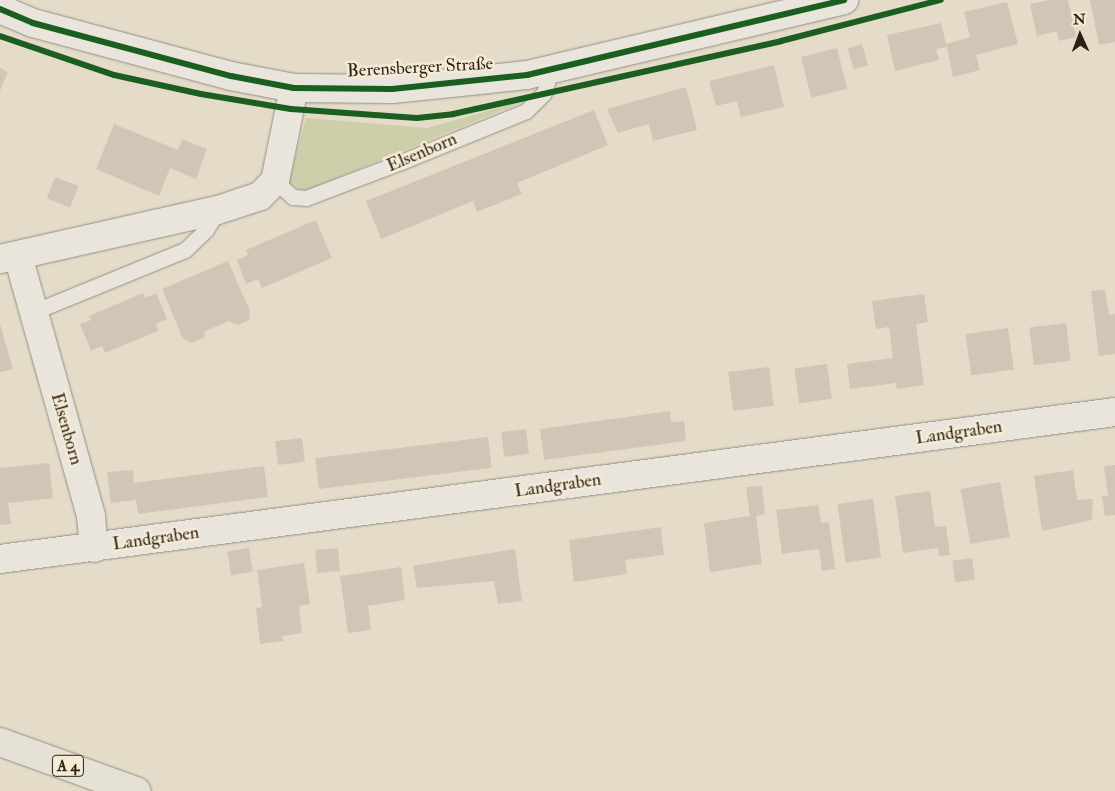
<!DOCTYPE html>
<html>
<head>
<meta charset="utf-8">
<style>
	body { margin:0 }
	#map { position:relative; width:1115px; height:791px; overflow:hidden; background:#e4dcc9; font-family:"IM FELL Double Pica",serif }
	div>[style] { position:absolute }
	.green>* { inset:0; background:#cdceaa }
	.building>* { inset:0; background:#d2c5b5; transform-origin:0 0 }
	.roads { filter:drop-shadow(0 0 1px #948e83) drop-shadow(0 0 1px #948e83) }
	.service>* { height:15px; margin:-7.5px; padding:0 7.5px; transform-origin:7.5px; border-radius:7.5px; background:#e9e5dc }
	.minor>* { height:28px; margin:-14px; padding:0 14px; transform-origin:14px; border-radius:14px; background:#e9e5dc }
	.tertiary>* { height:28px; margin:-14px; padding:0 14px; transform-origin:14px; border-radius:14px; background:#e9e5dc }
	.motorway>* { height:28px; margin:-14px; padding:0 14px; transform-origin:14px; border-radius:14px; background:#e6e1d6 }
	.cycleway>* { height:6px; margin:-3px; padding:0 3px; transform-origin:3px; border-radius:3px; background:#1b5e20 }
	span { translate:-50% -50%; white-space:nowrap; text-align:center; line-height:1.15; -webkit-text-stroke:5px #f5ebd4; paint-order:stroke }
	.shield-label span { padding:1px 4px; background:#f5ebd4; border:1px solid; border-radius:4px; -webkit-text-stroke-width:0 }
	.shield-label { font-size:16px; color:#2a1f17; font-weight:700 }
	.street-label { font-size:18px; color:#2a1f17 }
	.north { position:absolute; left:1055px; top:10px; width:50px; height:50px; -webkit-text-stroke:4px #f5ebd4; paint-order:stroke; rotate:358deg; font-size:14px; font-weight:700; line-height:20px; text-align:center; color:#2a1f17 }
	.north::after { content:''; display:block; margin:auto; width:18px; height:22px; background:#2a1f17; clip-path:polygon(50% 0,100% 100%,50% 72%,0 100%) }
</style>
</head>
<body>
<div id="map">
	<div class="green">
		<i style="clip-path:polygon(527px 100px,303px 192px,288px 182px,306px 118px,427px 128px)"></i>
	</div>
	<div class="building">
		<i style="clip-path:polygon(1049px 0,1068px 0,1076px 37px,1059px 41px,1057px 31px,1037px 36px,1030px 4px)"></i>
		<i style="clip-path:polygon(1090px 0,1115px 0,1115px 42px,1099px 45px)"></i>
		<i style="clip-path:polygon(1007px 2px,1018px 44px,976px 55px,980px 70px,953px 77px,947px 47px,936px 49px,939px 60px,895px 71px,887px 35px,941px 23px,946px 44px,970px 37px,964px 12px)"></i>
		<i style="left:862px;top:44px;width:22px;height:15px;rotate:74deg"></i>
		<i style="left:837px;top:48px;width:42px;height:37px;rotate:76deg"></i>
		<i style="clip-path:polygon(774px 65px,784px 107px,741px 117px,737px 101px,716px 106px,709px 81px)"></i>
		<i style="clip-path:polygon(0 68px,8px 72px,0 91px)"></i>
		<i style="clip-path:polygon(686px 87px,697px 130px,653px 141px,649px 124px,618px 133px,607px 109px)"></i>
		<i style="clip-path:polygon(594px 110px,608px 145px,517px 183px,522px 194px,477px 212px,473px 201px,381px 239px,366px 201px)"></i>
		<i style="clip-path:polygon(114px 124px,178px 150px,182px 139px,207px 149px,196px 179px,170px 168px,159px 196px,96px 169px)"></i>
		<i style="left:55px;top:177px;width:25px;height:23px;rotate:21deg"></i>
		<i style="clip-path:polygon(316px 220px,332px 258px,262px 288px,258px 279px,246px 284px,237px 260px,248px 255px,246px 250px)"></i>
		<i style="clip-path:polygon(228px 261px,250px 311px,249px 320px,238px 325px,229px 321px,205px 331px,204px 338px,191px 343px,183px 339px,162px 289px)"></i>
		<i style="clip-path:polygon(1105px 290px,1109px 315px,1115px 314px,1115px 354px,1099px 356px,1091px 291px)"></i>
		<i style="clip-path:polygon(143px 293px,145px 298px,156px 293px,167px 319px,156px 324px,158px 331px,105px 353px,102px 346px,91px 351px,80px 324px,91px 320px,89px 316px)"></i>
		<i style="clip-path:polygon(924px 294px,928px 322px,916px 324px,924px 385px,897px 389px,896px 383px,850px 389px,847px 364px,893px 358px,889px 327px,876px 329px,872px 301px)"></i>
		<i style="left:1066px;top:323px;width:38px;height:37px;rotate:83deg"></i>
		<i style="clip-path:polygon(0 324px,13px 369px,0 372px)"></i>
		<i style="left:1008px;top:328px;width:42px;height:43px;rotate:82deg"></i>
		<i style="left:827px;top:364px;width:35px;height:33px;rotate:82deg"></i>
		<i style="left:769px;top:367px;width:39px;height:41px;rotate:83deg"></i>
		<i style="clip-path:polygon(670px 411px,671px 422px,684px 421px,686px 441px,544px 460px,540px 429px)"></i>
		<i style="left:526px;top:429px;width:25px;height:25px;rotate:83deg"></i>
		<i style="left:488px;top:437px;width:31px;height:174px;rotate:83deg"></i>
		<i style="left:302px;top:438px;width:24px;height:27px;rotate:83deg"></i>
		<i style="clip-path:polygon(49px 463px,53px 498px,8px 503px,11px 524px,0 525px,0 468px)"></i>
		<i style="clip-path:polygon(1115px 465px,1115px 515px,1105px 516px,1102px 496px,1108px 496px,1104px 466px)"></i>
		<i style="clip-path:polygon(264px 466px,268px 497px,138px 514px,136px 500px,111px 503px,107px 472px,133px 470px,134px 483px)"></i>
		<i style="clip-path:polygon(1073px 470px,1077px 500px,1093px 499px,1092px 520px,1042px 531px,1034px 476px)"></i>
		<i style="left:1000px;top:482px;width:56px;height:40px;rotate:80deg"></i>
		<i style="clip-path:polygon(762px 486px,765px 514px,756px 516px,762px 564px,710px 572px,704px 523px,750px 516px,746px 487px)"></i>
		<i style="clip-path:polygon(930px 491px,935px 527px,946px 526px,950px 555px,939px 556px,938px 548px,903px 553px,895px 496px)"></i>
		<i style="left:873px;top:499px;width:59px;height:36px;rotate:82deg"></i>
		<i style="clip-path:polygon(818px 505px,821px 523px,829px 522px,835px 569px,822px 571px,819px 549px,782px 554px,776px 510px)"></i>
		<i style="clip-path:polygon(661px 527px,664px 555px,625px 560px,627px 574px,574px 582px,569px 540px)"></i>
		<i style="left:249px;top:548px;width:24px;height:22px;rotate:81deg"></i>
		<i style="left:338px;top:548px;width:23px;height:23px;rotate:85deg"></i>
		<i style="clip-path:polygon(515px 549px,522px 601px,498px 604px,494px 581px,417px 588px,413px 566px)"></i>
		<i style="left:972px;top:558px;width:22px;height:20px;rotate:82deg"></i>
		<i style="clip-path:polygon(304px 563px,310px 604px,299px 606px,302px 633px,282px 636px,283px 641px,260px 644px,256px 608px,262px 607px,257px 570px)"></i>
		<i style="clip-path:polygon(401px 567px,405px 600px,368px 606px,371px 630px,348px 633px,340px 576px)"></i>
	</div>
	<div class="roads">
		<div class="service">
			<i style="left:275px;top:181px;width:24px;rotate:42deg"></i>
			<i style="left:293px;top:197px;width:13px;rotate:4deg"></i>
			<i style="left:306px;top:198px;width:102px;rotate:-20.8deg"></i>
			<i style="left:401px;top:162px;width:135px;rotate:-22.2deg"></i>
			<i style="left:526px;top:111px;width:25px;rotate:-45deg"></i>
			<i style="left:544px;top:93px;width:24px;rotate:-73deg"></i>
			<i style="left:33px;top:312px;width:164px;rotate:-22.2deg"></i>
			<i style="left:185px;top:250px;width:29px;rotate:-44deg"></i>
			<i style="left:206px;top:230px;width:23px;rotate:-59deg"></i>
		</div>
		<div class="minor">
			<i style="left:18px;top:256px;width:270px;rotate:74.3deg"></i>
			<i style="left:91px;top:516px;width:32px;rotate:85deg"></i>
			<i style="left:0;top:259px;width:223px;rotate:-12.7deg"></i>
			<i style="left:218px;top:210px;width:44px;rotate:-18.4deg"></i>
			<i style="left:260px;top:196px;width:21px;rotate:-45deg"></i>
			<i style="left:275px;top:181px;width:95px;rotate:-78.5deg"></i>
			<i style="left:0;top:559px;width:1125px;rotate:-7.51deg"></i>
		</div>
		<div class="tertiary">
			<i style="left:0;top:9px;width:36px;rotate:23deg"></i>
			<i style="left:33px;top:23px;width:205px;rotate:15deg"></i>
			<i style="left:231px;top:76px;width:64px;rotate:10.8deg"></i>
			<i style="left:294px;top:88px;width:98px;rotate:0.6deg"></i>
			<i style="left:392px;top:89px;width:136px;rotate:-5.9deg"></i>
			<i style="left:527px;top:75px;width:326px;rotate:-13.3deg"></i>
		</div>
		<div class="motorway">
			<i style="left:0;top:742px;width:145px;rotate:19.8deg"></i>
		</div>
	</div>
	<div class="cycleway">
		<i style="left:0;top:9px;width:36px;rotate:23deg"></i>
		<i style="left:33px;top:23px;width:205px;rotate:15deg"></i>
		<i style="left:231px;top:76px;width:64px;rotate:10.8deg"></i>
		<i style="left:294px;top:88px;width:98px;rotate:0.6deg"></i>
		<i style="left:392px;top:89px;width:136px;rotate:-5.9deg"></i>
		<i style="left:527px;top:75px;width:326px;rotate:-13.3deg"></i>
		<i style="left:0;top:36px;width:120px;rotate:18.9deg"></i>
		<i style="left:114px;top:75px;width:89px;rotate:12.3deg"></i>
		<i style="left:201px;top:94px;width:91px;rotate:9.5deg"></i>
		<i style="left:291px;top:109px;width:126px;rotate:4.1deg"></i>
		<i style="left:417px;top:118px;width:36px;rotate:-6deg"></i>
		<i style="left:453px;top:114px;width:336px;rotate:-12.5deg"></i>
		<i style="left:781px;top:41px;width:165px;rotate:-14.4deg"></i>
	</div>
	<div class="shield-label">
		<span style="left:68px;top:766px">A 4</span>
	</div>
	<div class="street-label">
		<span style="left:420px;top:68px;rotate:-3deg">Berensberger Straße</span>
		<span style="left:422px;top:153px;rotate:-23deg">Elsenborn</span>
		<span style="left:66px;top:429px;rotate:74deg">Elsenborn</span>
		<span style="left:959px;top:433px;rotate:-8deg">Landgraben</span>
		<span style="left:558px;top:486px;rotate:-8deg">Landgraben</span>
		<span style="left:156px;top:539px;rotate:-8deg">Landgraben</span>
	</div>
	<div class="north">N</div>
</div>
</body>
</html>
